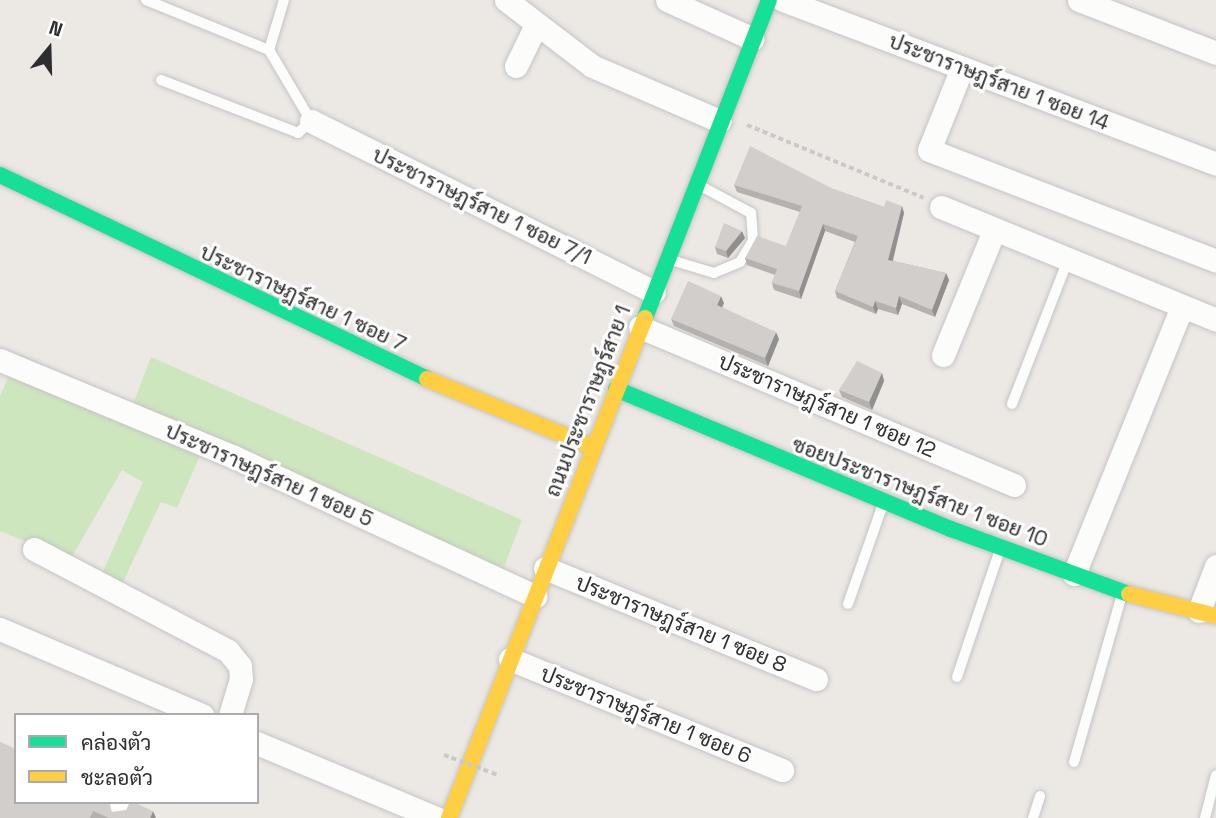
<!DOCTYPE html>
<html>
<head>
<meta charset="utf-8">
<style>
	body { margin:0 }
	#map { position:relative; width:1216px; height:818px; overflow:hidden; background:#ece8e4; font-family:"Space Grotesk",Sarabun,sans-serif }
	div>[style] { position:absolute }
	.green>* { inset:0; background:#cee6be }
	.path>* { height:3.5px; margin-top:-1.75px; transform-origin:0; background:repeating-linear-gradient(90deg,#c9c9c8 0 5px,transparent 0 8.5px) }
	.roads { filter:drop-shadow(0 0 2px #c5c4c5) drop-shadow(0 0 2px #c5c4c5) }
	.lane>* { height:10px; margin:-5px; padding:0 5px; transform-origin:5px; border-radius:5px; background:#fcfcfb }
	.street>* { height:23px; margin:-11.5px; padding:0 11.5px; transform-origin:11.5px; border-radius:11.5px; background:#fcfcfb }
	.fast>* { height:16px; margin:-8px; padding:0 8px; transform-origin:8px; border-radius:8px; background:#16e098 }
	.slow>* { height:16px; margin:-8px; padding:0 8px; transform-origin:8px; border-radius:8px; background:#ffcf43 }
	.path-bridge>* { height:3.5px; margin-top:-1.75px; transform-origin:0; background:repeating-linear-gradient(90deg,#c9c9c8 0 5px,transparent 0 8.5px) }
	.wall>* { inset:0; background:#b4b1af }
	.shaded-wall>* { inset:0; background:#92908e }
	.building>* { inset:0; background:#d1cecb }
	span { translate:-50% -50%; white-space:nowrap; text-align:center; line-height:1.15; -webkit-text-stroke:6px #fff; paint-order:stroke }
	.street-label { font-size:21px; color:#2e2e2e }
	.legend { position:absolute; left:14px; top:713px; width:245px; height:91px; box-sizing:border-box; background:#fff; border:2px solid #ababab; margin:0; padding:9px 12px; list-style:none; font-size:21px; color:#2e2e2e }
	.legend li { display:flex; align-items:center; gap:14px; height:35px }
	.legend b { width:35px; border:2px solid #ababab }
	.north { position:absolute; left:14px; top:14px; width:70px; height:70px; -webkit-text-stroke:5px #fff; paint-order:stroke; rotate:19deg; font-size:19px; font-weight:700; line-height:28px; text-align:center; color:#2e2e2e }
	.north::after { content:''; display:block; margin:auto; width:24px; height:32px; background:#2e2e2e; clip-path:polygon(50% 0,100% 100%,50% 72%,0 100%) }
</style>
</head>
<body>
<div id="map">
	<div class="green">
		<i style="clip-path:polygon(19px 354px,133px 404px,151px 357px,522px 520px,496px 588px,202px 451px,177px 508px,161px 502px,121px 586px,101px 576px,143px 482px,122px 470px,70px 560px,0 531px,0 396px)"></i>
	</div>
	<div class="path">
		<i style="left:747px;top:125px;width:191px;rotate:22.4deg"></i>
	</div>
	<div class="roads">
		<div class="lane">
			<i style="left:146px;top:0;width:133px;rotate:22.1deg"></i>
			<i style="left:161px;top:80px;width:147px;rotate:21.1deg"></i>
			<i style="left:298px;top:133px;width:18px;rotate:-43deg"></i>
			<i style="left:311px;top:121px;width:82px;rotate:-120.6deg"></i>
			<i style="left:269px;top:50px;width:52px;rotate:-73.3deg"></i>
			<i style="left:671px;top:260px;width:45px;rotate:16.8deg"></i>
			<i style="left:714px;top:273px;width:28px;rotate:-23deg"></i>
			<i style="left:740px;top:262px;width:26px;rotate:-59deg"></i>
			<i style="left:753px;top:240px;width:27px;rotate:-94deg"></i>
			<i style="left:751px;top:213px;width:59px;rotate:-151.7deg"></i>
			<i style="left:1012px;top:404px;width:152px;rotate:-68.8deg"></i>
			<i style="left:848px;top:604px;width:106px;rotate:-70.7deg"></i>
			<i style="left:957px;top:677px;width:135px;rotate:-71.4deg"></i>
			<i style="left:1074px;top:762px;width:174px;rotate:-74deg"></i>
			<i style="left:1033px;top:818px;width:23px;rotate:-72deg"></i>
			<i style="left:1205px;top:818px;width:44px;rotate:-75.7deg"></i>
		</div>
		<div class="street">
			<i style="left:506px;top:0;width:108px;rotate:37.5deg"></i>
			<i style="left:592px;top:66px;width:139px;rotate:23.3deg"></i>
			<i style="left:667px;top:0;width:94px;rotate:24.4deg"></i>
			<i style="left:783px;top:0;width:463px;rotate:20.7deg"></i>
			<i style="left:1079px;top:0;width:147px;rotate:21.1deg"></i>
			<i style="left:516px;top:66px;width:43px;rotate:-64deg"></i>
			<i style="left:962px;top:68px;width:88px;rotate:111.9deg"></i>
			<i style="left:929px;top:150px;width:308px;rotate:21.1deg"></i>
			<i style="left:311px;top:121px;width:383px;rotate:26.5deg"></i>
			<i style="left:941px;top:207px;width:297px;rotate:22.3deg"></i>
			<i style="left:640px;top:327px;width:406px;rotate:22.9deg"></i>
			<i style="left:943px;top:355px;width:132px;rotate:-67.7deg"></i>
			<i style="left:0;top:360px;width:253px;rotate:22.5deg"></i>
			<i style="left:234px;top:457px;width:332px;rotate:24.8deg"></i>
			<i style="left:34px;top:549px;width:219px;rotate:27.7deg"></i>
			<i style="left:228px;top:651px;width:19px;rotate:51deg"></i>
			<i style="left:240px;top:666px;width:13px;rotate:86deg"></i>
			<i style="left:241px;top:679px;width:38px;rotate:107deg"></i>
			<i style="left:545px;top:568px;width:293px;rotate:22.3deg"></i>
			<i style="left:1074px;top:574px;width:288px;rotate:-68deg"></i>
			<i style="left:1199px;top:611px;width:48px;rotate:-69.3deg"></i>
			<i style="left:0;top:629px;width:220px;rotate:23.1deg"></i>
			<i style="left:510px;top:659px;width:294px;rotate:22.2deg"></i>
			<i style="left:257px;top:743px;width:194px;rotate:22.7deg"></i>
			<i style="left:121px;top:802px;width:16px;rotate:79deg"></i>
		</div>
		<div class="fast">
			<i style="left:0;top:175px;width:473px;rotate:25.5deg"></i>
			<i style="left:645px;top:318px;width:341px;rotate:-68.7deg"></i>
			<i style="left:616px;top:389px;width:363px;rotate:22.7deg"></i>
			<i style="left:951px;top:529px;width:189px;rotate:20.1deg"></i>
		</div>
		<div class="slow">
			<i style="left:427px;top:379px;width:179px;rotate:22.3deg"></i>
			<i style="left:1129px;top:594px;width:90px;rotate:14.2deg"></i>
			<i style="left:449px;top:818px;width:537px;rotate:-68.59deg"></i>
		</div>
	</div>
	<div class="path-bridge">
		<i style="left:444px;top:755px;width:58px;rotate:20.3deg"></i>
	</div>
	<div class="wall">
		<i style="clip-path:polygon(734px 185px,833px 189px,884px 207px,902px 206px,904px 213px,893px 261px,946px 273px,949px 280px,935px 317px,902px 304px,898px 315px,878px 309px,876px 314px,837px 298px,835px 291px,855px 242px,825px 231px,801px 299px,774px 290px,772px 283px,775px 275px,747px 265px,745px 258px,786px 246px,800px 212px,737px 192px)"></i>
		<i style="clip-path:polygon(745px 238px,728px 258px,717px 254px,715px 247px)"></i>
		<i style="clip-path:polygon(724px 303px,722px 307px,779px 339px,768px 366px,674px 326px,671px 319px)"></i>
		<i style="clip-path:polygon(882px 373px,884px 381px,872px 410px,842px 397px,839px 390px)"></i>
		<i style="clip-path:polygon(0 742px,112px 812px,156px 818px,0 818px)"></i>
	</div>
	<div class="shaded-wall">
		<i style="clip-path:polygon(902px 206px,904px 213px,891px 267px,888px 260px)"></i>
		<i style="clip-path:polygon(823px 224px,825px 231px,801px 299px,799px 291px)"></i>
		<i style="clip-path:polygon(742px 231px,745px 238px,728px 258px,726px 251px)"></i>
		<i style="clip-path:polygon(946px 273px,949px 280px,935px 317px,932px 310px)"></i>
		<i style="clip-path:polygon(721px 296px,724px 303px,720px 312px,717px 305px)"></i>
		<i style="clip-path:polygon(899px 296px,902px 304px,898px 315px,896px 308px)"></i>
		<i style="clip-path:polygon(875px 301px,878px 309px,876px 314px,873px 307px)"></i>
		<i style="clip-path:polygon(776px 332px,779px 339px,768px 366px,765px 358px)"></i>
		<i style="clip-path:polygon(882px 373px,884px 381px,872px 410px,869px 402px)"></i>
		<i style="clip-path:polygon(153px 811px,156px 818px,150px 818px)"></i>
	</div>
	<div class="building">
		<i style="clip-path:polygon(750px 146px,833px 189px,884px 207px,886px 200px,902px 206px,888px 260px,946px 273px,932px 310px,899px 296px,896px 308px,875px 301px,873px 307px,835px 291px,858px 236px,823px 224px,799px 291px,772px 283px,777px 269px,745px 258px,757px 236px,786px 246px,802px 206px,734px 185px)"></i>
		<i style="clip-path:polygon(724px 223px,742px 231px,726px 251px,715px 247px)"></i>
		<i style="clip-path:polygon(688px 281px,721px 296px,717px 305px,776px 332px,765px 358px,671px 319px)"></i>
		<i style="clip-path:polygon(857px 361px,882px 373px,869px 402px,839px 390px)"></i>
		<i style="clip-path:polygon(0 742px,16px 749px,16px 802px,107px 802px,112px 812px,126px 810px,130px 802px,133px 802px,153px 811px,150px 818px,109px 818px,93px 811px,90px 818px,0 818px)"></i>
	</div>
	<div class="street-label">
		<span style="left:999px;top:82px;rotate:21deg">ประชาราษฎร์สาย 1 ซอย 14</span>
		<span style="left:482px;top:206px;rotate:26deg">ประชาราษฎร์สาย 1 ซอย 7/1</span>
		<span style="left:303px;top:298px;rotate:25deg">ประชาราษฎร์สาย 1 ซอย 7</span>
		<span style="left:588px;top:401px;rotate:-69deg">ถนนประชาราษฎร์สาย 1</span>
		<span style="left:827px;top:406px;rotate:23deg">ประชาราษฎร์สาย 1 ซอย 12</span>
		<span style="left:269px;top:475px;rotate:24deg">ประชาราษฎร์สาย 1 ซอย 5</span>
		<span style="left:920px;top:492px;rotate:21deg">ซอยประชาราษฎร์สาย 1 ซอย 10</span>
		<span style="left:681px;top:624px;rotate:22deg">ประชาราษฎร์สาย 1 ซอย 8</span>
		<span style="left:646px;top:715px;rotate:22deg">ประชาราษฎร์สาย 1 ซอย 6</span>
	</div>
	<ul class="legend">
	<li><b style="height:9px;background:#16e098"></b>คล่องตัว</li>
	<li><b style="height:9px;background:#ffcf43"></b>ชะลอตัว</li>
	</ul>
	<div class="north">N</div>
</div>
</body>
</html>
